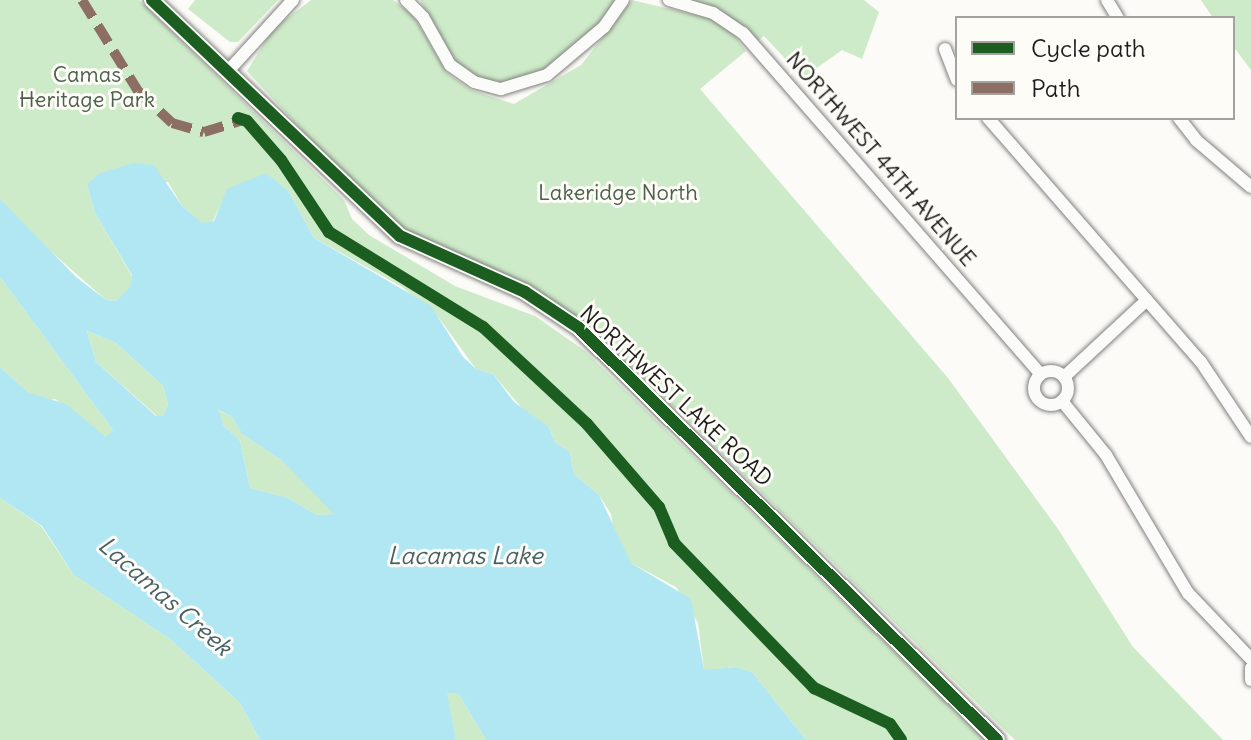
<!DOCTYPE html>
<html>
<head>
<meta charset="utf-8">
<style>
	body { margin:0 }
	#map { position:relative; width:1251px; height:740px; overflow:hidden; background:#fcfbf8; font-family:Delius,sans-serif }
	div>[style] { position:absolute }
	.green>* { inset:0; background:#cdebc9 }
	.water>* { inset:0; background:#b1e7f2 }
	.roads { filter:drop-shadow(0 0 2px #81807f) drop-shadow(0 0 2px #81807f) }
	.minor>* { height:12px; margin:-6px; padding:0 6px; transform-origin:6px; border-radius:6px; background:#fbfbf9 }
	.minor>.ring { margin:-6px; padding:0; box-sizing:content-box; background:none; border:12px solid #fbfbf9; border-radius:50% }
	.major>* { height:16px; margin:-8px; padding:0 8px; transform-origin:8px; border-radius:8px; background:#fbfbf9 }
	.quiet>* { height:10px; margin-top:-5px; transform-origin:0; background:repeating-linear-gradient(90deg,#8d6e63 0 20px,transparent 0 30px) }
	.cycleway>* { height:12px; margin:-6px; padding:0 6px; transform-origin:6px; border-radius:6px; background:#1b5e20 }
	span { translate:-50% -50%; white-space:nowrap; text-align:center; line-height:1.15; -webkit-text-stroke:6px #fdfcf7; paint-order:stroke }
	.park-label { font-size:22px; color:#4c604b }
	.street-label { font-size:22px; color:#1c1c1c }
	.water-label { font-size:24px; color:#456066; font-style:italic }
	.legend { position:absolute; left:955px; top:16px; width:280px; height:104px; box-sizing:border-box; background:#fdfcf7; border:2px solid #a3a29f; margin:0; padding:10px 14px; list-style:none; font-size:24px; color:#1c1c1c }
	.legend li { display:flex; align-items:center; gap:16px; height:40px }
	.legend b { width:40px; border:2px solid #a3a29f }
</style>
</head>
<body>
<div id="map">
	<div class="green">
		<i style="clip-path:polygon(0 0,139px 0,344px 200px,352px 219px,369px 235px,455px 286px,535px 316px,585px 351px,985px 740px,806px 740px,752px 672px,735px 667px,704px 671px,698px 623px,676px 587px,631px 563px,614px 535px,611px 514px,599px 495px,574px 474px,570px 452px,555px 442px,549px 427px,533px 421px,493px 374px,476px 369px,439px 318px,402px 287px,314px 238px,289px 192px,228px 189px,213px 221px,202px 224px,182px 206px,168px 182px,87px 184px,95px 213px,132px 276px,130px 288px,116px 301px,106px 300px,30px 233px,0 199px)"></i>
		<i style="clip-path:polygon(195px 0,278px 0,238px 42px,230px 42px,188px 9px)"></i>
		<i style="clip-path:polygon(311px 0,393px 0,413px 15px,447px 73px,471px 90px,514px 104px,581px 65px,632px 0,712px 19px,735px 36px,746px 51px,700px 89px,948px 378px,1058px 529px,1133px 647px,1223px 740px,1015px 740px,633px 367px,544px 297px,405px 233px,357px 189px,247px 71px,273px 29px)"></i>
		<i style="clip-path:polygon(420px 0,615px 0,591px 34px,555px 64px,517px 84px,485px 83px,453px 61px)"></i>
		<i style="clip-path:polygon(692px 0,864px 0,879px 12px,862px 59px,842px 50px,803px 78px,764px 36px,756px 42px,720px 11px)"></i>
		<i style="clip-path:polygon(1201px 0,1251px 0,1251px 70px,1233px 46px,1233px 18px,1213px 18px)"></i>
		<i style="clip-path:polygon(0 277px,113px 430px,112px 436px,106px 437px,55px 399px,44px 401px,29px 393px,0 367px)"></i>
		<i style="clip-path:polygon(87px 331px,116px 343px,163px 386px,168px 404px,163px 416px,157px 416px,96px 362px)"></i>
		<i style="clip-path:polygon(217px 410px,231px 416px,242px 434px,281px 460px,335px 514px,317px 515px,288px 498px,250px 488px,240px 441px,224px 426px)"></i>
		<i style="clip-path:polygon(0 498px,41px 526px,74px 575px,170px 639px,240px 703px,260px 740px,0 740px)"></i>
		<i style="clip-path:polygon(446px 693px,458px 693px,486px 740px,456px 740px)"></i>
	</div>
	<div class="water">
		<i style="clip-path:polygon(evenodd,134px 163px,154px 165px,182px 206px,202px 223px,214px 221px,227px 189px,266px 173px,289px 192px,314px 238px,431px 306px,463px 357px,476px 369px,493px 374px,514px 402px,549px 427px,555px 442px,570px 452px,574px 474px,599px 495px,631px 563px,691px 599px,704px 670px,736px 667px,752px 672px,806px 740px,486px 740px,458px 693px,447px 693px,456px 740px,260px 740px,240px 703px,170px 639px,74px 575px,42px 526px,0 498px,0 367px,29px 393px,66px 404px,106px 437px,113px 430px,0 277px,0 199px,76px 277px,106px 300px,116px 301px,130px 287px,132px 275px,95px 213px,87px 184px,100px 173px,134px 163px,87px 331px,116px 343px,163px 386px,168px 404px,163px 416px,156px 416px,96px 362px,87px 331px,134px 163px,218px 410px,231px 416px,242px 434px,281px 460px,334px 514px,317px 515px,288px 498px,250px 488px,240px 441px,224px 426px,218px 410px)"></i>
	</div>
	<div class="roads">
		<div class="minor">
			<i style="left:406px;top:0;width:24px;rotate:45deg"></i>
			<i style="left:423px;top:17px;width:55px;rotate:60.6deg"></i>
			<i style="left:450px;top:65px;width:29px;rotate:35deg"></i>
			<i style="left:474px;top:82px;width:28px;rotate:15deg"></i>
			<i style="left:501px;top:89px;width:48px;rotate:-16.9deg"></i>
			<i style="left:547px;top:75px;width:75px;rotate:-40.1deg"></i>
			<i style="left:604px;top:27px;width:33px;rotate:-55deg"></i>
			<i style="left:669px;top:0;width:46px;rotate:16.5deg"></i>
			<i style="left:713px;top:13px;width:36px;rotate:34deg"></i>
			<i style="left:743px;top:33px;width:452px;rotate:48.9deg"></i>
			<i style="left:1107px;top:0;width:21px;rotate:59deg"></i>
			<i style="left:945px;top:49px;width:33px;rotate:69deg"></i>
			<i style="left:229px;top:70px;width:95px;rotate:-47.6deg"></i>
			<i style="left:988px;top:118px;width:324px;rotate:48.9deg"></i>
			<i style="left:1201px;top:362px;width:90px;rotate:56.3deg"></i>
			<i style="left:1179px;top:118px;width:28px;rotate:52deg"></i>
			<i style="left:1196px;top:140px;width:72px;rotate:40.5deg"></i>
			<i class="ring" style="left:1034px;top:371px;width:22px;height:22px"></i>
			<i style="left:1064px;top:377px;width:113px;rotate:-42.9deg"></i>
			<i style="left:1062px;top:401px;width:70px;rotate:50.8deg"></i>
			<i style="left:1106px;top:455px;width:161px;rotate:59.3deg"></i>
			<i style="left:1188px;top:593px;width:91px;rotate:46.3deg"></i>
			<i style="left:1251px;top:668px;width:12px;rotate:90deg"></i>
		</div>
		<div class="major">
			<i style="left:152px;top:0;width:342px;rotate:43.6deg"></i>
			<i style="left:400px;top:236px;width:137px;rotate:24.1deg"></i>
			<i style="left:525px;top:292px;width:65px;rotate:33.7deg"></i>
			<i style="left:579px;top:328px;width:587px;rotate:44.59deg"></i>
		</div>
	</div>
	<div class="quiet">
		<i style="left:82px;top:0;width:107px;rotate:58.4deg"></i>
		<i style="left:138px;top:91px;width:47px;rotate:43.3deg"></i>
		<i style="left:172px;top:123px;width:33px;rotate:16deg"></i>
		<i style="left:204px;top:132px;width:41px;rotate:-17.1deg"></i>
	</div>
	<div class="cycleway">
		<i style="left:152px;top:0;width:342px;rotate:43.6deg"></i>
		<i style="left:400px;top:236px;width:137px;rotate:24.1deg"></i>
		<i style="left:525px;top:292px;width:65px;rotate:33.7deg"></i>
		<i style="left:579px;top:328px;width:587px;rotate:44.59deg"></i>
		<i style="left:238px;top:118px;width:9px;rotate:18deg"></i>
		<i style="left:247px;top:121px;width:52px;rotate:48.9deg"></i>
		<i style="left:281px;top:160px;width:87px;rotate:56.3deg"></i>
		<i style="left:329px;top:232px;width:181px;rotate:31.7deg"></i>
		<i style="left:483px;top:327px;width:142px;rotate:43deg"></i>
		<i style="left:587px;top:424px;width:110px;rotate:49.1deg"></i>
		<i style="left:659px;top:507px;width:39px;rotate:67deg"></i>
		<i style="left:674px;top:543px;width:202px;rotate:46deg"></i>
		<i style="left:814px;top:688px;width:84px;rotate:25.3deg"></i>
		<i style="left:890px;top:724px;width:19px;rotate:55deg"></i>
	</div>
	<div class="park-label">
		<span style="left:87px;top:87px">Camas<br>Heritage Park</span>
		<span style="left:618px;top:193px">Lakeridge North</span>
	</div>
	<div class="street-label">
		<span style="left:881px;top:159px;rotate:49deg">NORTHWEST 44TH AVENUE</span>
		<span style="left:676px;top:396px;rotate:43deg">NORTHWEST LAKE ROAD</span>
	</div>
	<div class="water-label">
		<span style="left:465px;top:556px">Lacamas Lake</span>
		<span style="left:165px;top:596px;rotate:41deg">Lacamas Creek</span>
	</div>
	<ul class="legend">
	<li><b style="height:10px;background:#1b5e20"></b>Cycle path</li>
	<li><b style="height:10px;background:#8d6e63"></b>Path</li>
	</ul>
</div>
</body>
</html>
